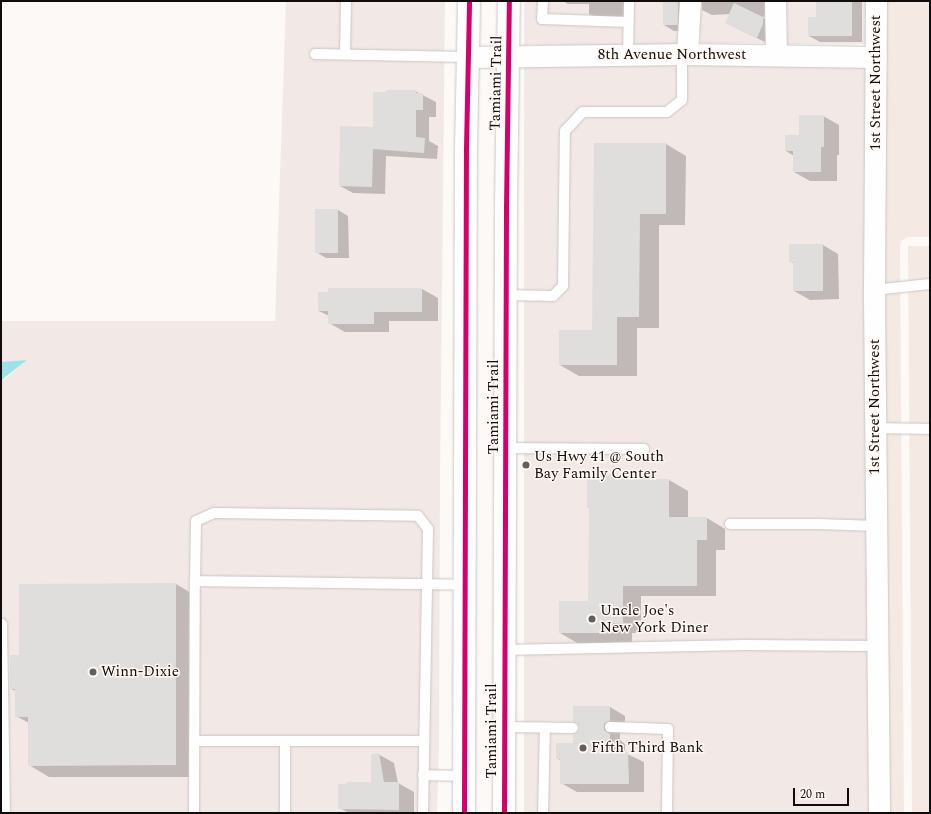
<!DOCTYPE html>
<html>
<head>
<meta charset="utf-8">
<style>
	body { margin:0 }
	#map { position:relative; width:931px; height:814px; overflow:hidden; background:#fcf9f6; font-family:Spectral,serif }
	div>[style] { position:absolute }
	.commercial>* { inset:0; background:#f2e8e6; transform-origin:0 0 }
	.built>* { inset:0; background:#f4eae3 }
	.water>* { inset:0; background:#9be3e9 }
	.shadow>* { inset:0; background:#0003 }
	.building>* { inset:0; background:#e0dedd; transform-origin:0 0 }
	.roads { filter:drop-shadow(0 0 1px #c9c6c4) drop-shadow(0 0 1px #c9c6c4) }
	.lane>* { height:10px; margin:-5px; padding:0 5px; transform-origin:5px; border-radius:5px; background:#fffefe }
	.street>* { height:21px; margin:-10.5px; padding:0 10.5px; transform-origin:10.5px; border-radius:10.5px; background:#fffefe }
	.primary>* { height:22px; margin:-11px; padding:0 11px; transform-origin:11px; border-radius:11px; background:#fffefe }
	.cycleway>* { height:5px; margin:-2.5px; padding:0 2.5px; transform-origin:2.5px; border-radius:2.5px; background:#d6006c }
	.dots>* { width:11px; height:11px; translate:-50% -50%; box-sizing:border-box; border:2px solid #fff8f3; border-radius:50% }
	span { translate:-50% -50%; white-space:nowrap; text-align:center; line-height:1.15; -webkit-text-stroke:3px #fff8f3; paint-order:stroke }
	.street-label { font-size:15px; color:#0f0c0b }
	.poi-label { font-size:15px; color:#0f0c0b }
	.left { translate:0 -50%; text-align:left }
	.frame { position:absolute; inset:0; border:2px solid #0f0c0b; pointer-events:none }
	.scale { position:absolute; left:793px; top:788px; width:56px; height:18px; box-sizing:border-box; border:2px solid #0f0c0b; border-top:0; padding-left:5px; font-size:12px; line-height:14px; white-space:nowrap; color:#0f0c0b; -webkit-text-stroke:3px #fff8f3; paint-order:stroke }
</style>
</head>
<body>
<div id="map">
	<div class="commercial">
		<i style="clip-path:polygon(286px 1px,445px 1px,440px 474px,439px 750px,437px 813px,1px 813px,1px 382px,27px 360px,1px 362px,1px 321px,275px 321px)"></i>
		<i style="left:524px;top:1px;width:156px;height:44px"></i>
		<i style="left:700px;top:1px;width:65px;height:42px"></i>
		<i style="left:785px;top:1px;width:81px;height:43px"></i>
		<i style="clip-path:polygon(682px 65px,867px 68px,869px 813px,524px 813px,524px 67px)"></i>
	</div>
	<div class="built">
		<i style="clip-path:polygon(886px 1px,930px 1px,930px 237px,908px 237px,901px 241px,900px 247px,904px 813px,889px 813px,884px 298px)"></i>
		<i style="clip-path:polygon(908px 246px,930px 246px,930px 813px,912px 813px)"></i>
	</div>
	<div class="water">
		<i style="clip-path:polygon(27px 360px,4px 378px,1px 382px,1px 362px)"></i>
	</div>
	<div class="shadow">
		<i style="clip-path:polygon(563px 1px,630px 1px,628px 22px,603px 22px,589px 14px,589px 4px,568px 4px)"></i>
		<i style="clip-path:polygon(665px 1px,690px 1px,686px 31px,674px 31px,664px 25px)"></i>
		<i style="clip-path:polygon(702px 1px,771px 1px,763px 18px,773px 24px,767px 43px,736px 28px,730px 14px,712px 15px,702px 10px)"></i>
		<i style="clip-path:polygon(817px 1px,862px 1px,862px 42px,820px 42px,809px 36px,817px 18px)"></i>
		<i style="clip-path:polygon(415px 91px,436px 102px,436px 117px,429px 117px,429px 141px,438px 146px,437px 159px,386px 156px,385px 194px,353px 193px,340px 186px,374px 128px)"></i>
		<i style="clip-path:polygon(823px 116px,839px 125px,839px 155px,837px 155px,837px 181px,810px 181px,794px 172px,794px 156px,786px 151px)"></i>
		<i style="clip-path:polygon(595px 144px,666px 144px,686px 156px,685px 225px,659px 225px,659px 328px,637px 328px,637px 376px,579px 376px,560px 365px,593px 331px)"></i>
		<i style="clip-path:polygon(338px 210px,348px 216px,349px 258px,326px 258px,316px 252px)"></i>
		<i style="clip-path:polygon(823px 245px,838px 254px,839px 299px,810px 300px,794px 291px,794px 264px,790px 261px)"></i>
		<i style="clip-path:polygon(329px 289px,422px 289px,438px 298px,438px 321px,389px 321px,389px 332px,345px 332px,329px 323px,329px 316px,319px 311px,329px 293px)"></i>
		<i style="clip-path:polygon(630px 476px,637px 480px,669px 480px,688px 491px,688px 518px,707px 518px,725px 529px,725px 550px,716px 550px,716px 596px,641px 596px,641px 633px,632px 633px,632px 644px,579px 644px,560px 633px,589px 602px,590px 508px,588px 508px)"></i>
		<i style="clip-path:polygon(176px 584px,196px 596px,197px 777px,49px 777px,29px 765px,29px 723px,16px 716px,16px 691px,11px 689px,20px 656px)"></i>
		<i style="clip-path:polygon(610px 707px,625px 716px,625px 729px,620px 733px,620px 740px,625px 744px,625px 753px,644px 762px,644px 792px,577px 792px,561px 783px,561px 761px,557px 758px,574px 744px,579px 732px)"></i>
		<i style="clip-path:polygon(378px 754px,394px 763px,398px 783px,414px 792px,414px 813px,349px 813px,340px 808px,372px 783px)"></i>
	</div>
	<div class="building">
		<i style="left:663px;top:1px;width:15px;height:24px"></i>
		<i style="clip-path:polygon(816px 1px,852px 1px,852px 36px,808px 36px,808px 17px,816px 17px)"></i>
		<i style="clip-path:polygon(734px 3px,763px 17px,763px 24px,757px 38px,725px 23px)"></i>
		<i style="clip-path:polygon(386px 90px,416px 90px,416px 93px,423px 93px,423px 110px,416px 110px,416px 137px,425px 138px,424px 153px,373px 149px,372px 187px,339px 186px,340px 126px,373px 127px,373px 92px,386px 92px)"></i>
		<i style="clip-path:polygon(799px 115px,824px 115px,824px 147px,821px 147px,821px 172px,793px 172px,793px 151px,785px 151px,785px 135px,799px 135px)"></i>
		<i style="clip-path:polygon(594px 143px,666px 143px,666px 214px,640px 214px,639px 317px,617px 317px,617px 365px,559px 365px,559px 330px,592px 330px)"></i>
		<i style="left:315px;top:209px;width:23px;height:44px"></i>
		<i style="clip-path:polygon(789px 244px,823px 244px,823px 291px,793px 291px,793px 262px,789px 262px)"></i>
		<i style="clip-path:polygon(328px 288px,422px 288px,422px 312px,374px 312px,374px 324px,328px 324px,328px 311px,318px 311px,318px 292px,328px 292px)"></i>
		<i style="clip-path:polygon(587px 475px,630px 475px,630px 479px,669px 479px,669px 517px,707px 517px,707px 540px,697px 540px,697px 586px,623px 586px,623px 623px,613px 623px,613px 633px,559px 633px,559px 601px,588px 601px,589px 508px,587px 508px)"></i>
		<i style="clip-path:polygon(176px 583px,176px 765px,28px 766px,28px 717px,15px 717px,15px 689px,10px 689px,10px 655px,19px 655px,19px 584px)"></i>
		<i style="clip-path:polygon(573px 706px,610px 706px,610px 721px,604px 724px,604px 730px,610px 734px,610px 752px,628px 752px,629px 784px,560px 784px,560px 759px,556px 759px,556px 743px,573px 743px,573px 734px,578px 732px,579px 728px,577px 723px,573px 722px)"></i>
		<i style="clip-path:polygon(379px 753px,384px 782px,399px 782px,399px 810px,340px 809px,338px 807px,338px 784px,346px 784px,346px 782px,371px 782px,371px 754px)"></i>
	</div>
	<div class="roads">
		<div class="lane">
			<i style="left:543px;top:1px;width:18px;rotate:93deg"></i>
			<i style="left:542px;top:19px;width:86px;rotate:2deg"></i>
			<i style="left:315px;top:54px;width:153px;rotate:1.1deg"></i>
			<i style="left:345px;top:54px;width:53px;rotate:-88.9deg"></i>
			<i style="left:628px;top:55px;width:54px;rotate:-88.9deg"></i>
			<i style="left:874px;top:290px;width:56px;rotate:-6.1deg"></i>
			<i style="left:506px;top:295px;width:47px;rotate:1.2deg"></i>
			<i style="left:553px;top:296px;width:14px;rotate:-45deg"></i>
			<i style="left:563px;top:286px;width:155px;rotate:-89.3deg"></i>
			<i style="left:565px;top:131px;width:26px;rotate:-47deg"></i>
			<i style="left:583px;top:112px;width:84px"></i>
			<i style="left:667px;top:112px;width:19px;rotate:-39deg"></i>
			<i style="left:682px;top:100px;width:46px;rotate:-90deg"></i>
			<i style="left:875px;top:428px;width:55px;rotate:1deg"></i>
			<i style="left:506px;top:448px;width:138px;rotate:0.4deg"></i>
			<i style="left:730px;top:524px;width:89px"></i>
			<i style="left:819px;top:524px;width:57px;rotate:2deg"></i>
			<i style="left:195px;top:581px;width:60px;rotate:-89deg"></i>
			<i style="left:196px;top:521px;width:20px;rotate:-24deg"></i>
			<i style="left:214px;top:513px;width:204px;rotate:0.8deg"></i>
			<i style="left:418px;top:516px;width:16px;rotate:52deg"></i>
			<i style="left:428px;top:529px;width:284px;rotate:91deg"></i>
			<i style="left:2px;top:624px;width:189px;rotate:89.1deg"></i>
			<i style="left:504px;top:650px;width:240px;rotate:-1.2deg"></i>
			<i style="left:744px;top:645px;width:133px;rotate:0.4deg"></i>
			<i style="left:504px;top:727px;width:69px;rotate:0.8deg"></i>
			<i style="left:610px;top:727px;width:58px;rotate:2deg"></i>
			<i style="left:668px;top:729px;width:84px;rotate:90.7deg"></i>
			<i style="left:195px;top:741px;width:229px"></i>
			<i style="left:423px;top:775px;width:41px;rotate:1.4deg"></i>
			<i style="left:194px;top:813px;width:232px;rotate:-89.8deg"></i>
			<i style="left:195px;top:581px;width:270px;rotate:0.8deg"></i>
			<i style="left:285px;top:813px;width:71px;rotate:-90deg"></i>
			<i style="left:543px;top:813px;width:85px;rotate:-88.7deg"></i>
		</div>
		<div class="street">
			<i style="left:775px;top:1px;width:54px;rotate:88.9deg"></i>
			<i style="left:876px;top:1px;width:297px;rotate:90.4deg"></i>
			<i style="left:874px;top:298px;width:515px;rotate:89.44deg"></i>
			<i style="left:687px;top:54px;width:53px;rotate:-86.8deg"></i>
			<i style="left:468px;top:57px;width:219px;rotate:-0.8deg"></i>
			<i style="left:687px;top:54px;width:189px;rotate:0.9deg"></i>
		</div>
		<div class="primary">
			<i style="left:464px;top:813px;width:665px;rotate:-89.83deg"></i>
			<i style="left:466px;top:148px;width:147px;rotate:-88.8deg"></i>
			<i style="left:504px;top:813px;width:606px;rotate:-89.81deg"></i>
			<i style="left:506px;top:207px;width:206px;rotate:-89.2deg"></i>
		</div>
	</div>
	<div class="cycleway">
		<i style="left:464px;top:813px;width:665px;rotate:-89.83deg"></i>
		<i style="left:466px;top:148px;width:147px;rotate:-88.8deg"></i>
		<i style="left:504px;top:813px;width:606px;rotate:-89.81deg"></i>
		<i style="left:506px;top:207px;width:206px;rotate:-89.2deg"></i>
	</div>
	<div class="dots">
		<i style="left:526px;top:465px;background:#625f5d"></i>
		<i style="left:592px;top:619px;background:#625f5d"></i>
		<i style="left:93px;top:672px;background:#625f5d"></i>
		<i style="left:583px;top:748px;background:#625f5d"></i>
	</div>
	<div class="street-label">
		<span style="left:672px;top:55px">8th Avenue Northwest</span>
		<span style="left:496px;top:83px;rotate:-89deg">Tamiami Trail</span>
		<span style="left:876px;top:83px;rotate:-90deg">1st Street Northwest</span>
		<span style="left:494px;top:407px;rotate:-90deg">Tamiami Trail</span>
		<span style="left:875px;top:407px;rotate:-90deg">1st Street Northwest</span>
		<span style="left:492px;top:731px;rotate:-90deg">Tamiami Trail</span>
	</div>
	<div class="poi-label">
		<span class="left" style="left:534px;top:465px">Us Hwy 41 @ South<br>Bay Family Center</span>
		<span class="left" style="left:600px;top:619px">Uncle Joe's<br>New York Diner</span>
		<span class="left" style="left:101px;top:672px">Winn-Dixie</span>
		<span class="left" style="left:591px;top:748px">Fifth Third Bank</span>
	</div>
	<div class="frame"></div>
	<div class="scale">20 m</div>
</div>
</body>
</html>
